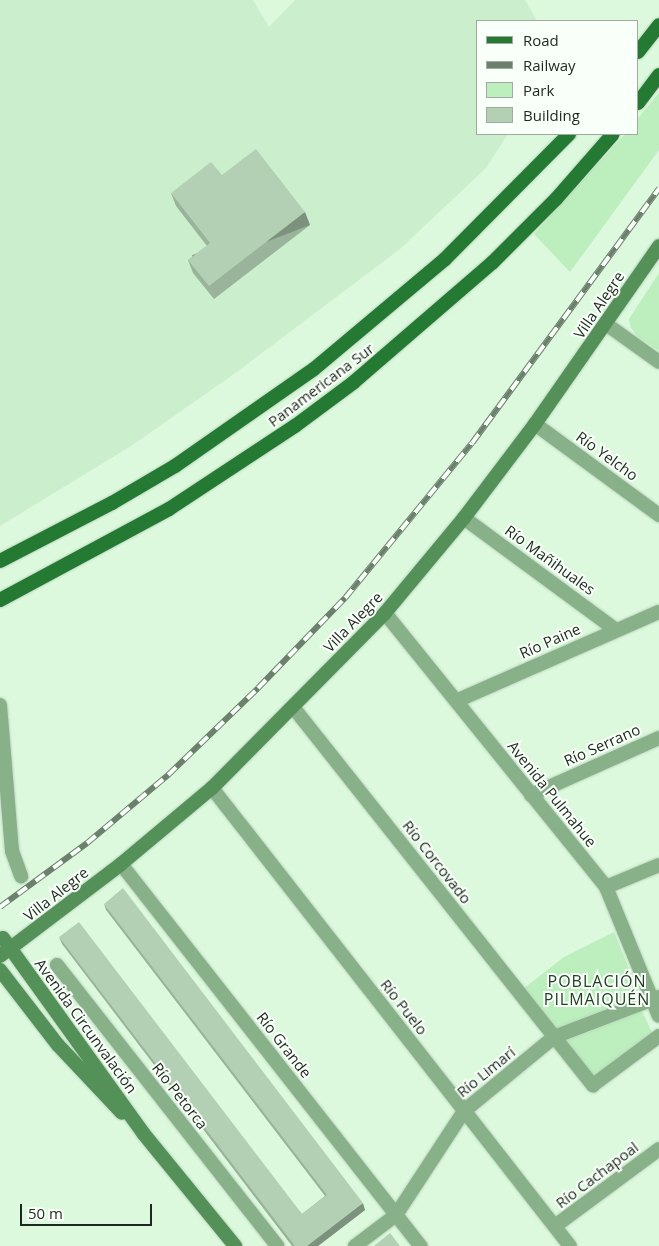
<!DOCTYPE html>
<html>
<head>
<meta charset="utf-8">
<style>
	body { margin:0 }
	#map { position:relative; width:659px; height:1246px; overflow:hidden; background:#dcf9dd; font-family:"Open Sans",sans-serif }
	div>[style] { position:absolute }
	.built>* { inset:0; background:#cbeecd }
	.green>* { inset:0; background:#bceebe }
	.roads { filter:drop-shadow(0 0 1px #bad3bb) drop-shadow(0 0 1px #bad3bb) }
	.minor>* { height:14px; margin:-7px; padding:0 7px; transform-origin:7px; border-radius:7px; background:#88b18a }
	.secondary>* { height:14px; margin:-7px; padding:0 7px; transform-origin:7px; border-radius:7px; background:#539158 }
	.primary>* { height:14px; margin:-7px; padding:0 7px; transform-origin:7px; border-radius:7px; background:#247a33 }
	.rail>* { height:5.5px; margin-top:-2.75px; transform-origin:0; background:repeating-linear-gradient(90deg,#f9fff9 0 11px,#6d806e 0 22px); box-sizing:border-box; border-block:1px solid #6d806e }
	.wall>* { inset:0; background:#9ab39b }
	.shaded-wall>* { inset:0; background:#7d927e; transform-origin:0 0 }
	.building>* { inset:0; background:#b3d0b4 }
	span { translate:-50% -50%; white-space:nowrap; text-align:center; line-height:1.15; -webkit-text-stroke:4px #f9fff9; paint-order:stroke }
	.street-label { font-size:15px; color:#1d281e }
	.neighbourhood-label { font-size:16px; color:#253d27; letter-spacing:1px }
	.legend { position:absolute; left:476px; top:20px; width:162px; height:115px; box-sizing:border-box; background:#f9fff9; border:1px solid #a1a9a1; margin:0; padding:6px 9px; list-style:none; font-size:15px; color:#1d281e }
	.legend li { display:flex; align-items:center; gap:10px; height:25px }
	.legend b { width:25px; border:1px solid #a1a9a1 }
	.scale { position:absolute; left:20px; top:1204px; width:132px; height:22px; box-sizing:border-box; border:2px solid #1d281e; border-top:0; padding-left:6px; font-size:15px; line-height:18px; white-space:nowrap; color:#1d281e; -webkit-text-stroke:4px #f9fff9; paint-order:stroke }
</style>
</head>
<body>
<div id="map">
	<div class="built">
		<i style="clip-path:polygon(0 0,253px 0,269px 27px,295px 0,525px 0,537px 21px,478px 21px,478px 134px,508px 134px,486px 168px,400px 249px,234px 374px,131px 446px,0 526px)"></i>
	</div>
	<div class="green">
		<i style="clip-path:polygon(659px 93px,659px 150px,570px 272px,534px 234px,625px 134px,638px 134px,638px 118px)"></i>
		<i style="clip-path:polygon(659px 273px,659px 351px,637px 336px,631px 328px,629px 319px)"></i>
		<i style="clip-path:polygon(614px 932px,641px 998px,556px 1031px,523px 989px,564px 957px)"></i>
		<i style="clip-path:polygon(642px 1011px,653px 1035px,595px 1079px,565px 1041px)"></i>
	</div>
	<div class="roads">
		<div class="minor">
			<i style="left:606px;top:324px;width:65px;rotate:35.6deg"></i>
			<i style="left:535px;top:424px;width:154px;rotate:36.3deg"></i>
			<i style="left:464px;top:518px;width:189px;rotate:36.4deg"></i>
			<i style="left:385px;top:613px;width:352px;rotate:51.1deg"></i>
			<i style="left:606px;top:887px;width:139px;rotate:67.7deg"></i>
			<i style="left:456px;top:701px;width:222px;rotate:-23.7deg"></i>
			<i style="left:0;top:705px;width:146px;rotate:85.3deg"></i>
			<i style="left:12px;top:851px;width:27px;rotate:70deg"></i>
			<i style="left:293px;top:707px;width:483px;rotate:51.6deg"></i>
			<i style="left:593px;top:1085px;width:82px;rotate:-36.6deg"></i>
			<i style="left:212px;top:788px;width:581px;rotate:51.99deg"></i>
			<i style="left:531px;top:795px;width:140px;rotate:-24deg"></i>
			<i style="left:121px;top:864px;width:486px;rotate:51.9deg"></i>
			<i style="left:606px;top:887px;width:57px;rotate:-22.5deg"></i>
			<i style="left:57px;top:965px;width:357px;rotate:51.9deg"></i>
			<i style="left:555px;top:1226px;width:129px;rotate:-36.5deg"></i>
			<i style="left:355px;top:1246px;width:51px;rotate:-37.1deg"></i>
			<i style="left:396px;top:1215px;width:124px;rotate:-56.8deg"></i>
			<i style="left:464px;top:1111px;width:117px;rotate:-39.4deg"></i>
			<i style="left:554px;top:1037px;width:112px;rotate:-20.9deg"></i>
		</div>
		<div class="secondary">
			<i style="left:3px;top:938px;width:240px;rotate:54.3deg"></i>
			<i style="left:143px;top:1133px;width:146px;rotate:50.8deg"></i>
			<i style="left:0;top:956px;width:152px;rotate:-37.2deg"></i>
			<i style="left:121px;top:864px;width:119px;rotate:-39.9deg"></i>
			<i style="left:212px;top:788px;width:246px;rotate:-45.3deg"></i>
			<i style="left:385px;top:613px;width:124px;rotate:-50.3deg"></i>
			<i style="left:464px;top:518px;width:118px;rotate:-52.9deg"></i>
			<i style="left:535px;top:424px;width:217px;rotate:-55.1deg"></i>
			<i style="left:0;top:970px;width:95px;rotate:52.3deg"></i>
			<i style="left:58px;top:1045px;width:93px;rotate:46.7deg"></i>
		</div>
		<div class="primary">
			<i style="left:638px;top:52px;width:34px;rotate:-52deg"></i>
			<i style="left:638px;top:103px;width:35px;rotate:-53deg"></i>
			<i style="left:0;top:561px;width:126px;rotate:-27.4deg"></i>
			<i style="left:112px;top:503px;width:73px;rotate:-30.4deg"></i>
			<i style="left:175px;top:466px;width:169px;rotate:-34.9deg"></i>
			<i style="left:314px;top:369px;width:171px;rotate:-40deg"></i>
			<i style="left:445px;top:259px;width:176px;rotate:-45.2deg"></i>
			<i style="left:0;top:600px;width:192px;rotate:-28.3deg"></i>
			<i style="left:169px;top:509px;width:151px;rotate:-33.4deg"></i>
			<i style="left:295px;top:426px;width:74px;rotate:-36.7deg"></i>
			<i style="left:354px;top:382px;width:182px;rotate:-40.8deg"></i>
			<i style="left:492px;top:263px;width:91px;rotate:-45deg"></i>
			<i style="left:556px;top:199px;width:86px;rotate:-48.8deg"></i>
		</div>
	</div>
	<div class="rail">
		<i style="left:0;top:907px;width:108px;rotate:-36.3deg"></i>
		<i style="left:87px;top:843px;width:106px;rotate:-40deg"></i>
		<i style="left:168px;top:775px;width:125px;rotate:-44deg"></i>
		<i style="left:258px;top:688px;width:125px;rotate:-46deg"></i>
		<i style="left:345px;top:598px;width:200px;rotate:-50.7deg"></i>
		<i style="left:472px;top:443px;width:316px;rotate:-53.7deg"></i>
	</div>
	<div class="wall">
		<i style="clip-path:polygon(171px 193px,310px 225px,214px 299px,193px 273px,188px 260px,207px 246px,176px 206px)"></i>
		<i style="clip-path:polygon(104px 904px,365px 1210px,318px 1246px,292px 1246px,62px 944px,59px 937px,302px 1214px,325px 1196px,106px 910px)"></i>
	</div>
	<div class="shaded-wall">
		<i style="left:305px;top:212px;width:14px;height:121px;rotate:69deg"></i>
		<i style="clip-path:polygon(363px 1203px,365px 1210px,318px 1246px,307px 1246px)"></i>
	</div>
	<div class="building">
		<i style="clip-path:polygon(256px 149px,305px 212px,209px 286px,188px 260px,210px 243px,171px 193px,211px 162px,222px 175px)"></i>
		<i style="clip-path:polygon(123px 888px,363px 1203px,307px 1246px,295px 1246px,59px 937px,79px 922px,302px 1214px,327px 1195px,104px 904px)"></i>
		<i style="clip-path:polygon(390px 1233px,400px 1246px,374px 1246px)"></i>
	</div>
	<div class="street-label">
		<span style="left:599px;top:305px;rotate:-56deg">Villa Alegre</span>
		<span style="left:321px;top:385px;rotate:-37deg">Panamericana Sur</span>
		<span style="left:607px;top:456px;rotate:36deg">Río Yelcho</span>
		<span style="left:550px;top:560px;rotate:36deg">Río Mañihuales</span>
		<span style="left:353px;top:622px;rotate:-46deg">Villa Alegre</span>
		<span style="left:550px;top:641px;rotate:-24deg">Río Paine</span>
		<span style="left:602px;top:745px;rotate:-24deg">Río Serrano</span>
		<span style="left:552px;top:794px;rotate:51deg">Avenida Pulmahue</span>
		<span style="left:437px;top:862px;rotate:52deg">Río Corcovado</span>
		<span style="left:56px;top:894px;rotate:-38deg">Villa Alegre</span>
		<span style="left:404px;top:1007px;rotate:52deg">Río Puelo</span>
		<span style="left:86px;top:1026px;rotate:54deg">Avenida Circunvalación</span>
		<span style="left:284px;top:1045px;rotate:52deg">Río Grande</span>
		<span style="left:486px;top:1072px;rotate:-39deg">Río Limarí</span>
		<span style="left:180px;top:1096px;rotate:52deg">Río Petorca</span>
		<span style="left:597px;top:1175px;rotate:-37deg">Río Cachapoal</span>
	</div>
	<div class="neighbourhood-label">
		<span style="left:597px;top:990px">POBLACIÓN<br>PILMAIQUÉN</span>
	</div>
	<ul class="legend">
	<li><b style="height:6px;background:#247a33"></b>Road</li>
	<li><b style="height:6px;background:#6d806e"></b>Railway</li>
	<li><b style="height:14px;background:#bceebe"></b>Park</li>
	<li><b style="height:14px;background:#b3d0b4"></b>Building</li>
	</ul>
	<div class="scale">50 m</div>
</div>
</body>
</html>
